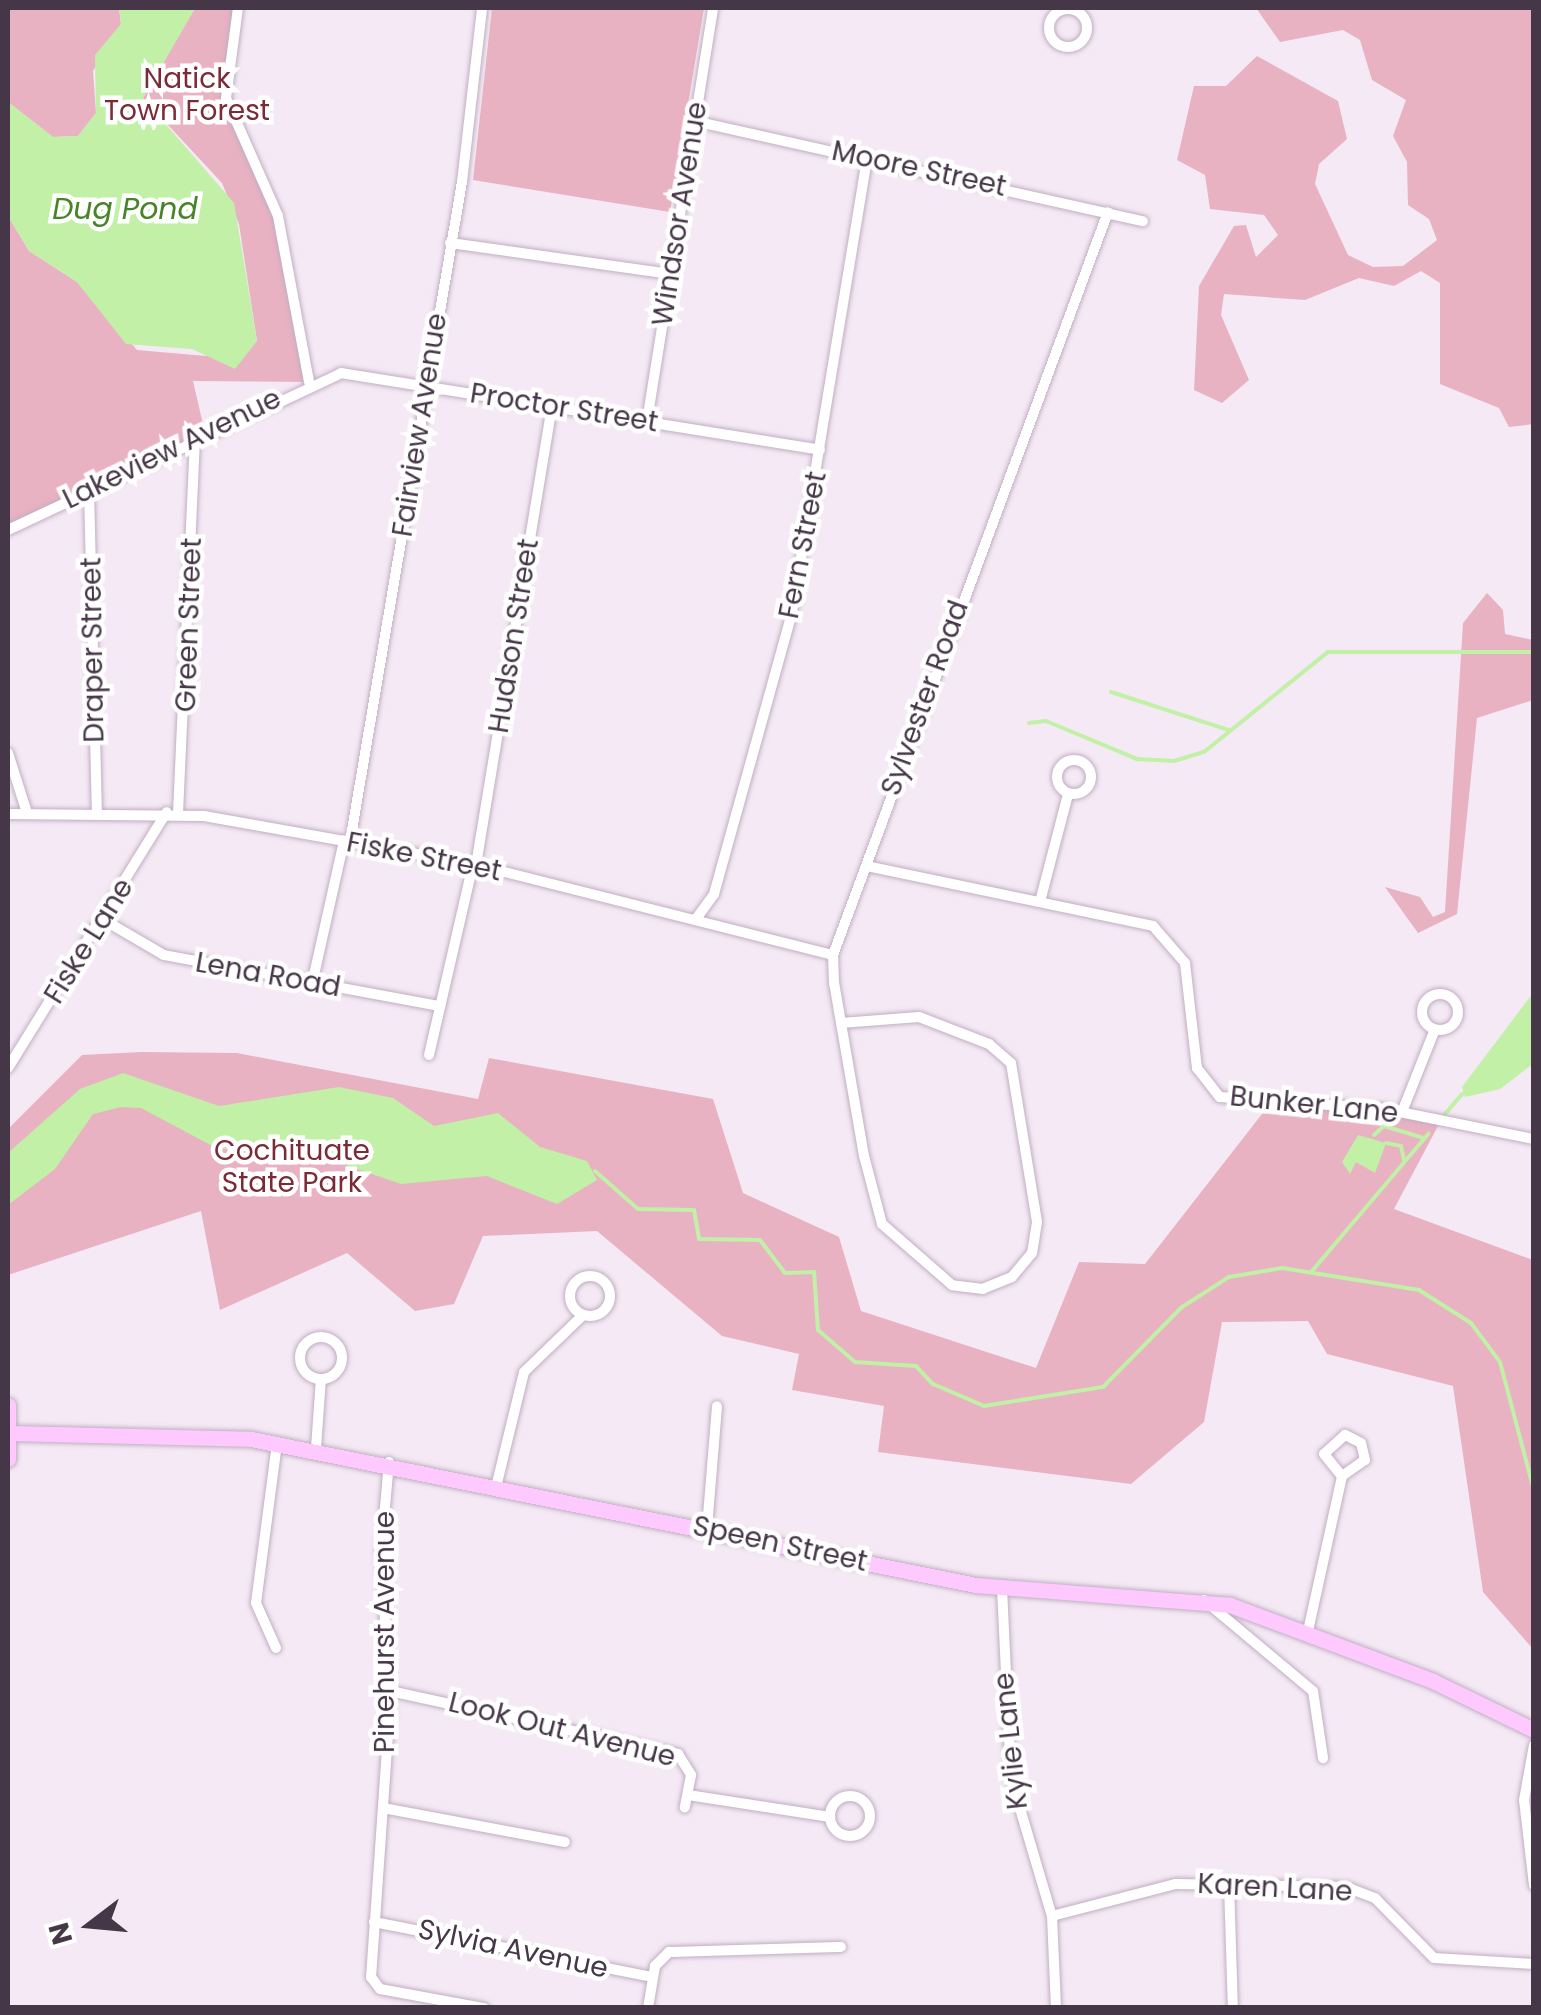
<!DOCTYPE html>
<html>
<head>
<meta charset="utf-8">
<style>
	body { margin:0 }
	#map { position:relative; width:1541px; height:2015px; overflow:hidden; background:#f4e9f4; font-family:Poppins,sans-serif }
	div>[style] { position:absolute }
	.green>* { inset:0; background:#e8b2c3 }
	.water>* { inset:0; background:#c1f0a6 }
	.stream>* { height:4px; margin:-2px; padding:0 2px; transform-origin:2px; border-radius:2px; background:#c1f0a6 }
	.roads { filter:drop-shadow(0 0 2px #c1aec3) drop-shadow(0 0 2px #c1aec3) }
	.street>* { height:10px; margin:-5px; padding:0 5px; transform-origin:5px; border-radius:5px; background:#fff }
	.street>.ring { margin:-5px; padding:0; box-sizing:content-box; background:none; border:10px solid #fff; border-radius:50% }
	.secondary>* { height:15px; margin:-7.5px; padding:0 7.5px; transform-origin:7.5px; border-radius:7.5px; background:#fec9fe }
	span { translate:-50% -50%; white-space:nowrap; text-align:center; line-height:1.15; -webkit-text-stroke:9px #fff; paint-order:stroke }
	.park-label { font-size:28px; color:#7b2a36 }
	.street-label { font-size:28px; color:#463748 }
	.water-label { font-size:30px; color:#468427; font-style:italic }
	.frame { position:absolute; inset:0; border:10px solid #463748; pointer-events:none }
	.north { position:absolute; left:40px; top:1875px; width:100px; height:100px; -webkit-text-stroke:8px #fff; paint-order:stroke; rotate:254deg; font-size:28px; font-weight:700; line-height:40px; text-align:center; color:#463748 }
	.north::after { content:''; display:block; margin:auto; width:35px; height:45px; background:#463748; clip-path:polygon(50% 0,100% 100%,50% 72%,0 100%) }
</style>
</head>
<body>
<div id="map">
	<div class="green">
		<i style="clip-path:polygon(8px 8px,119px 8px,121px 24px,93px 71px,96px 113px,78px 136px,53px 137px,8px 102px)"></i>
		<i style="clip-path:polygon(195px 8px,238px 8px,224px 82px,272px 200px,309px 382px,193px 381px,205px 433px,8px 530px,8px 216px,29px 251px,77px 282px,137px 350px,206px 356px,257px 341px,239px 224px,222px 183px,143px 98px)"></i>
		<i style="clip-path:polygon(492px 8px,704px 8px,670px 212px,473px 180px)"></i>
		<i style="clip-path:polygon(1256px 8px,1533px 8px,1533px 424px,1509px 427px,1499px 408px,1440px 384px,1440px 283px,1421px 271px,1394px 286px,1359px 278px,1305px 300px,1224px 294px,1221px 315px,1249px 380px,1222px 403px,1194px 390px,1199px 286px,1234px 226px,1246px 225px,1256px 257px,1278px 235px,1264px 215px,1210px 209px,1205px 175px,1177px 160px,1194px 86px,1226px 86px,1257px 56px,1338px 101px,1347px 139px,1319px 164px,1315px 184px,1348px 255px,1373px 267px,1403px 266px,1437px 240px,1429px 219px,1408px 205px,1407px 162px,1393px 136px,1406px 100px,1372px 80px,1360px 40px,1343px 30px,1280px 42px)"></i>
		<i style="clip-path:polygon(1487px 593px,1503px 610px,1505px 634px,1533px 640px,1533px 700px,1477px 718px,1457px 914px,1418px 933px,1385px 887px,1420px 897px,1433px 917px,1445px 912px,1463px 623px)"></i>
		<i style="clip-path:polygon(141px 1052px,237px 1053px,478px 1099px,489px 1058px,713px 1099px,743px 1193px,839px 1237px,861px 1311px,1036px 1368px,1079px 1262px,1145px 1264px,1269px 1105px,1370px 1107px,1439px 1124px,1394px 1209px,1533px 1260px,1533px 1649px,1483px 1592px,1453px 1386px,1327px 1354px,1308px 1321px,1222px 1322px,1204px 1422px,1131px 1484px,878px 1452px,884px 1406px,792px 1390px,799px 1354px,722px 1336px,597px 1231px,483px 1236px,454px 1304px,415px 1311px,347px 1253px,220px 1310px,201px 1211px,8px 1275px,8px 1129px,82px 1055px)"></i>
	</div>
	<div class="water">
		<i style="clip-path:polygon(119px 8px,195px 8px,143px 98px,234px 203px,257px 341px,235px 369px,192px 349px,126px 344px,77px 282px,29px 251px,8px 216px,8px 102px,53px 137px,78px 136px,96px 113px,95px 55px,121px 24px)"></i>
		<i style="clip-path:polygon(1533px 993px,1533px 1064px,1500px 1089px,1465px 1097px,1462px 1087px)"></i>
		<i style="clip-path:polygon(123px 1073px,219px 1106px,339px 1087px,393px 1098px,434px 1126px,498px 1113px,540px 1147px,587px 1161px,597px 1180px,557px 1204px,487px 1176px,401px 1184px,331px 1160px,216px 1148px,141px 1108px,121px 1107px,93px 1114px,55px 1169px,8px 1205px,9px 1152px,80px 1089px)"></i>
		<i style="clip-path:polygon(1358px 1135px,1386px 1143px,1375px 1173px,1356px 1162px,1350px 1174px,1342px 1162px)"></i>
	</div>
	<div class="stream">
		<i style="left:1111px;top:692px;width:124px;rotate:17.9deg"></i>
		<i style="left:1029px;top:723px;width:17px;rotate:-7deg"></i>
		<i style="left:1046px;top:721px;width:99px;rotate:22.7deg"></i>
		<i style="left:1137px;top:759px;width:37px;rotate:3deg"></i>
		<i style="left:1174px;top:761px;width:31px;rotate:-17deg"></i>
		<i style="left:1204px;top:752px;width:159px;rotate:-38.9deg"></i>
		<i style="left:1328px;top:652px;width:206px"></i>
		<i style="left:1444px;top:1115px;width:28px;rotate:-49deg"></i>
		<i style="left:1374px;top:1135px;width:13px;rotate:-42deg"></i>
		<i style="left:1384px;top:1126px;width:42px;rotate:16.7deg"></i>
		<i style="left:1386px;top:1143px;width:15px;rotate:11deg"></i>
		<i style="left:1401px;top:1146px;width:14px;rotate:78deg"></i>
		<i style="left:595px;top:1171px;width:57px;rotate:41.5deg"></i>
		<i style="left:638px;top:1209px;width:56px;rotate:1deg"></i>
		<i style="left:694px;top:1210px;width:29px;rotate:80deg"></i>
		<i style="left:699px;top:1239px;width:61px;rotate:0.9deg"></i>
		<i style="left:760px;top:1240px;width:41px;rotate:52.9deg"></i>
		<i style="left:785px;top:1273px;width:29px;rotate:-2deg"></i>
		<i style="left:814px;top:1272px;width:58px;rotate:86.1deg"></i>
		<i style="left:818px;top:1330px;width:49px;rotate:40.9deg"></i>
		<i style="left:855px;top:1362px;width:61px;rotate:3.8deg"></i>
		<i style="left:916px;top:1366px;width:25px;rotate:47deg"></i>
		<i style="left:933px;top:1384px;width:56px;rotate:23.3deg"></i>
		<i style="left:984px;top:1406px;width:121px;rotate:-9.1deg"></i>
		<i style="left:1103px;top:1387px;width:112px;rotate:-45.4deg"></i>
		<i style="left:1182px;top:1307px;width:56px;rotate:-32.6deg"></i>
		<i style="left:1229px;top:1277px;width:54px;rotate:-9.6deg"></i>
		<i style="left:1282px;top:1268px;width:139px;rotate:9.1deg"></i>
		<i style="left:1419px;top:1290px;width:62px;rotate:32.4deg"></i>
		<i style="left:1471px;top:1323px;width:49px;rotate:53.4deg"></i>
		<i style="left:1500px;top:1362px;width:133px;rotate:75.2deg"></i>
		<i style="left:1312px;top:1271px;width:180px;rotate:-49.7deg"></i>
	</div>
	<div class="roads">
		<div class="street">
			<i style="left:238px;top:8px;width:91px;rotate:97.6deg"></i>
			<i style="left:226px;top:98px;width:129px;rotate:66.2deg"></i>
			<i style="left:278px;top:216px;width:169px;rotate:79.4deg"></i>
			<i class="ring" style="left:1049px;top:9px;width:28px;height:28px"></i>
			<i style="left:694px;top:121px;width:460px;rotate:12.6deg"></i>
			<i style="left:450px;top:243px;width:223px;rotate:8deg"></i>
			<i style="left:647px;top:421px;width:418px;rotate:-80.9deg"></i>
			<i style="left:89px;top:490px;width:320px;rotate:88.6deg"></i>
			<i style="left:8px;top:530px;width:368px;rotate:-25.2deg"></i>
			<i style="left:341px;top:373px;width:485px;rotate:9.1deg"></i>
			<i style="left:8px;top:753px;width:63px;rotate:72.4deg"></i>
			<i class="ring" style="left:1057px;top:760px;width:24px;height:24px"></i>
			<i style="left:178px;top:813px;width:375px;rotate:-87.4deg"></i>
			<i style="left:8px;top:814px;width:196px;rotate:0.6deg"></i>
			<i style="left:204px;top:816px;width:273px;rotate:10.1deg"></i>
			<i style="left:473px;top:864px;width:371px;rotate:14.2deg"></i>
			<i style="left:350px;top:842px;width:669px;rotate:-80.37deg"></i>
			<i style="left:462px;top:182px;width:175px;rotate:-83.4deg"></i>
			<i style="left:476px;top:865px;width:465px;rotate:-80.6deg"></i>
			<i style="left:866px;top:866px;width:293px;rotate:11.8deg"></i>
			<i style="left:1153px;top:926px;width:49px;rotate:49.1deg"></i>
			<i style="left:1185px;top:963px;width:106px;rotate:83.5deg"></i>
			<i style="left:1197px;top:1068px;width:37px;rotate:52deg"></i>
			<i style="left:1220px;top:1097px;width:165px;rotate:4.2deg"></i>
			<i style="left:1385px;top:1109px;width:152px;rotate:11.4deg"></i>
			<i style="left:1041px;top:898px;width:107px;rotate:-75.4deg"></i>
			<i style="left:696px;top:919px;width:31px;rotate:-54deg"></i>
			<i style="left:714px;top:894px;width:293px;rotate:-74.5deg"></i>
			<i style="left:792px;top:612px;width:460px;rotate:-80.6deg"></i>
			<i style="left:104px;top:920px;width:69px;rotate:30.3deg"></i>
			<i style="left:164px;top:955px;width:281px;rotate:10.5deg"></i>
			<i style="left:312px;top:984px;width:147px;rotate:-77.4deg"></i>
			<i class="ring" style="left:1422px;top:994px;width:26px;height:26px"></i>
			<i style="left:841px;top:1023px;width:78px;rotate:-4.4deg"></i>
			<i style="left:919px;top:1017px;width:75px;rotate:21.1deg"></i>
			<i style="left:989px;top:1044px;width:29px;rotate:41deg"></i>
			<i style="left:1011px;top:1063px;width:161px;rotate:80.7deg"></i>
			<i style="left:1037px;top:1222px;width:31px;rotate:99deg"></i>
			<i style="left:1032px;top:1253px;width:31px;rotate:130deg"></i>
			<i style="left:1012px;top:1277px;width:31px;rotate:158deg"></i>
			<i style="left:983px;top:1289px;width:31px;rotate:-173deg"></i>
			<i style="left:952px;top:1285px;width:93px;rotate:-138.9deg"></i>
			<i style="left:882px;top:1224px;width:70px;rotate:-104.8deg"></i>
			<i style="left:864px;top:1156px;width:176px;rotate:-99.8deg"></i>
			<i style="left:834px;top:983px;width:28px;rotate:-92deg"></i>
			<i style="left:833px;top:955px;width:792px;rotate:-69.69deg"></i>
			<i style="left:429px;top:1055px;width:196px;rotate:-77deg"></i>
			<i style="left:8px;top:1068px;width:301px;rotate:-58.2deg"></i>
			<i style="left:1402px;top:1112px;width:89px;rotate:-68.3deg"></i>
			<i class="ring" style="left:570px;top:1276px;width:30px;height:30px"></i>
			<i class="ring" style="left:300px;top:1337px;width:32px;height:32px"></i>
			<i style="left:316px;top:1448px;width:69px;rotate:-85.9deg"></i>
			<i style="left:389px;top:1462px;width:90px;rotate:95.1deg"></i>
			<i style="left:381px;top:1552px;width:154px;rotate:86.7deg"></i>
			<i style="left:390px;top:1706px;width:272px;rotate:94deg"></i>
			<i style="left:371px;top:1977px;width:15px;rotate:53deg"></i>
			<i style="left:380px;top:1989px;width:106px;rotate:10.4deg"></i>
			<i style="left:497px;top:1483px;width:114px;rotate:-76.3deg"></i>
			<i style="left:524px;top:1372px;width:82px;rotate:-44deg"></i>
			<i style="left:707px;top:1528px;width:122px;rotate:-85.3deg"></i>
			<i style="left:1002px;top:1588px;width:190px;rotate:87.3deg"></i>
			<i style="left:1011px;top:1778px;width:144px;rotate:73.5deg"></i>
			<i style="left:1052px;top:1916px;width:92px;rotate:87.5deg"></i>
			<i style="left:1204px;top:1600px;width:142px;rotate:39.9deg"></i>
			<i style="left:1313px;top:1691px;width:68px;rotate:81.5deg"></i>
			<i style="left:1308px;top:1631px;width:159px;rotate:-77.6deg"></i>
			<i style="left:1342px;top:1476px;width:28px;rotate:-35deg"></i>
			<i style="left:1365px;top:1460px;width:17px;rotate:-103deg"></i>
			<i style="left:1361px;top:1443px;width:18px;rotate:-153deg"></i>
			<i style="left:1345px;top:1435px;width:28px;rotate:138deg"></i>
			<i style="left:1324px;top:1454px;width:28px;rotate:51deg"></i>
			<i style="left:276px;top:1648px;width:49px;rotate:-114deg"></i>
			<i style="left:256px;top:1603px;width:161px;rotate:-82.5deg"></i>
			<i style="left:390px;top:1691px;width:295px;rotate:12.3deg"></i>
			<i style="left:678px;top:1754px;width:25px;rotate:58deg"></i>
			<i style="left:691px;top:1775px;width:33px;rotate:101deg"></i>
			<i style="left:1534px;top:1745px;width:56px;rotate:100.3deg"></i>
			<i style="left:1524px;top:1800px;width:86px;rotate:83.3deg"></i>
			<i style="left:688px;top:1795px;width:144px;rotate:8.8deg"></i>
			<i class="ring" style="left:830px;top:1796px;width:30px;height:30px"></i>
			<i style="left:383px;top:1808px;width:185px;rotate:10.6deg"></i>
			<i style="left:1229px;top:1884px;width:124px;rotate:88.2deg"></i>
			<i style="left:1052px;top:1916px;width:128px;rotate:-14.5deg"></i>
			<i style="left:1176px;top:1884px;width:170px;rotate:1deg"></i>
			<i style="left:1346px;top:1887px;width:31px;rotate:21deg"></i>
			<i style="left:1375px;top:1898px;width:84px;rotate:45.5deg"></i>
			<i style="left:1434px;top:1958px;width:100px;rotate:3.4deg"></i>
			<i style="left:374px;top:1922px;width:283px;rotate:11.2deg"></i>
			<i style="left:648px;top:2008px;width:43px;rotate:-80.5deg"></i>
			<i style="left:655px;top:1966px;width:20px;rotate:-45deg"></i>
			<i style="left:669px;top:1952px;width:172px;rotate:-1.7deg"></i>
		</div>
		<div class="secondary">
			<i style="left:8px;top:1405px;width:54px;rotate:90deg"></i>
			<i style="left:8px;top:1433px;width:243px;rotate:1.4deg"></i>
			<i style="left:251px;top:1439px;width:740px;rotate:11.39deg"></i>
			<i style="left:976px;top:1585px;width:255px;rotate:4.5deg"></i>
			<i style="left:1230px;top:1605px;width:217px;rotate:20.5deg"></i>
			<i style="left:1433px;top:1681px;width:112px;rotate:25.9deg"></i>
		</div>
	</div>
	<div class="park-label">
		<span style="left:187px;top:95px">Natick<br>Town Forest</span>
		<span style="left:292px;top:1167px">Cochituate<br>State Park</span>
	</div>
	<div class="street-label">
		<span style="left:919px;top:169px;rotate:12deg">Moore Street</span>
		<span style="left:680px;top:214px;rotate:-81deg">Windsor Avenue</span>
		<span style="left:564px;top:408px;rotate:9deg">Proctor Street</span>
		<span style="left:420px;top:425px;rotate:-81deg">Fairview Avenue</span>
		<span style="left:172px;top:449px;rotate:-26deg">Lakeview Avenue</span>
		<span style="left:803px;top:545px;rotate:-79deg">Fern Street</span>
		<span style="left:189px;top:625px;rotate:-88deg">Green Street</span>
		<span style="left:514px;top:636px;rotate:-81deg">Hudson Street</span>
		<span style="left:93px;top:650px;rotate:-91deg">Draper Street</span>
		<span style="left:925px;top:698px;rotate:-70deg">Sylvester Road</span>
		<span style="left:424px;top:857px;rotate:11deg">Fiske Street</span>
		<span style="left:89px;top:941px;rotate:-58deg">Fiske Lane</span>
		<span style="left:268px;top:975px;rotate:10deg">Lena Road</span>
		<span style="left:1314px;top:1105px;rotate:6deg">Bunker Lane</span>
		<span style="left:780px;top:1544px;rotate:12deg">Speen Street</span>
		<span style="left:385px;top:1632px;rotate:-90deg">Pinehurst Avenue</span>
		<span style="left:562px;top:1730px;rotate:14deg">Look Out Avenue</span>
		<span style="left:1011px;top:1741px;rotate:-96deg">Kylie Lane</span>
		<span style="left:1275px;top:1888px;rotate:3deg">Karen Lane</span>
		<span style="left:513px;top:1949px;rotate:12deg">Sylvia Avenue</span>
	</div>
	<div class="water-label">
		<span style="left:125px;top:209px">Dug Pond</span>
	</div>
	<div class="frame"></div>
	<div class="north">N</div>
</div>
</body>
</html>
